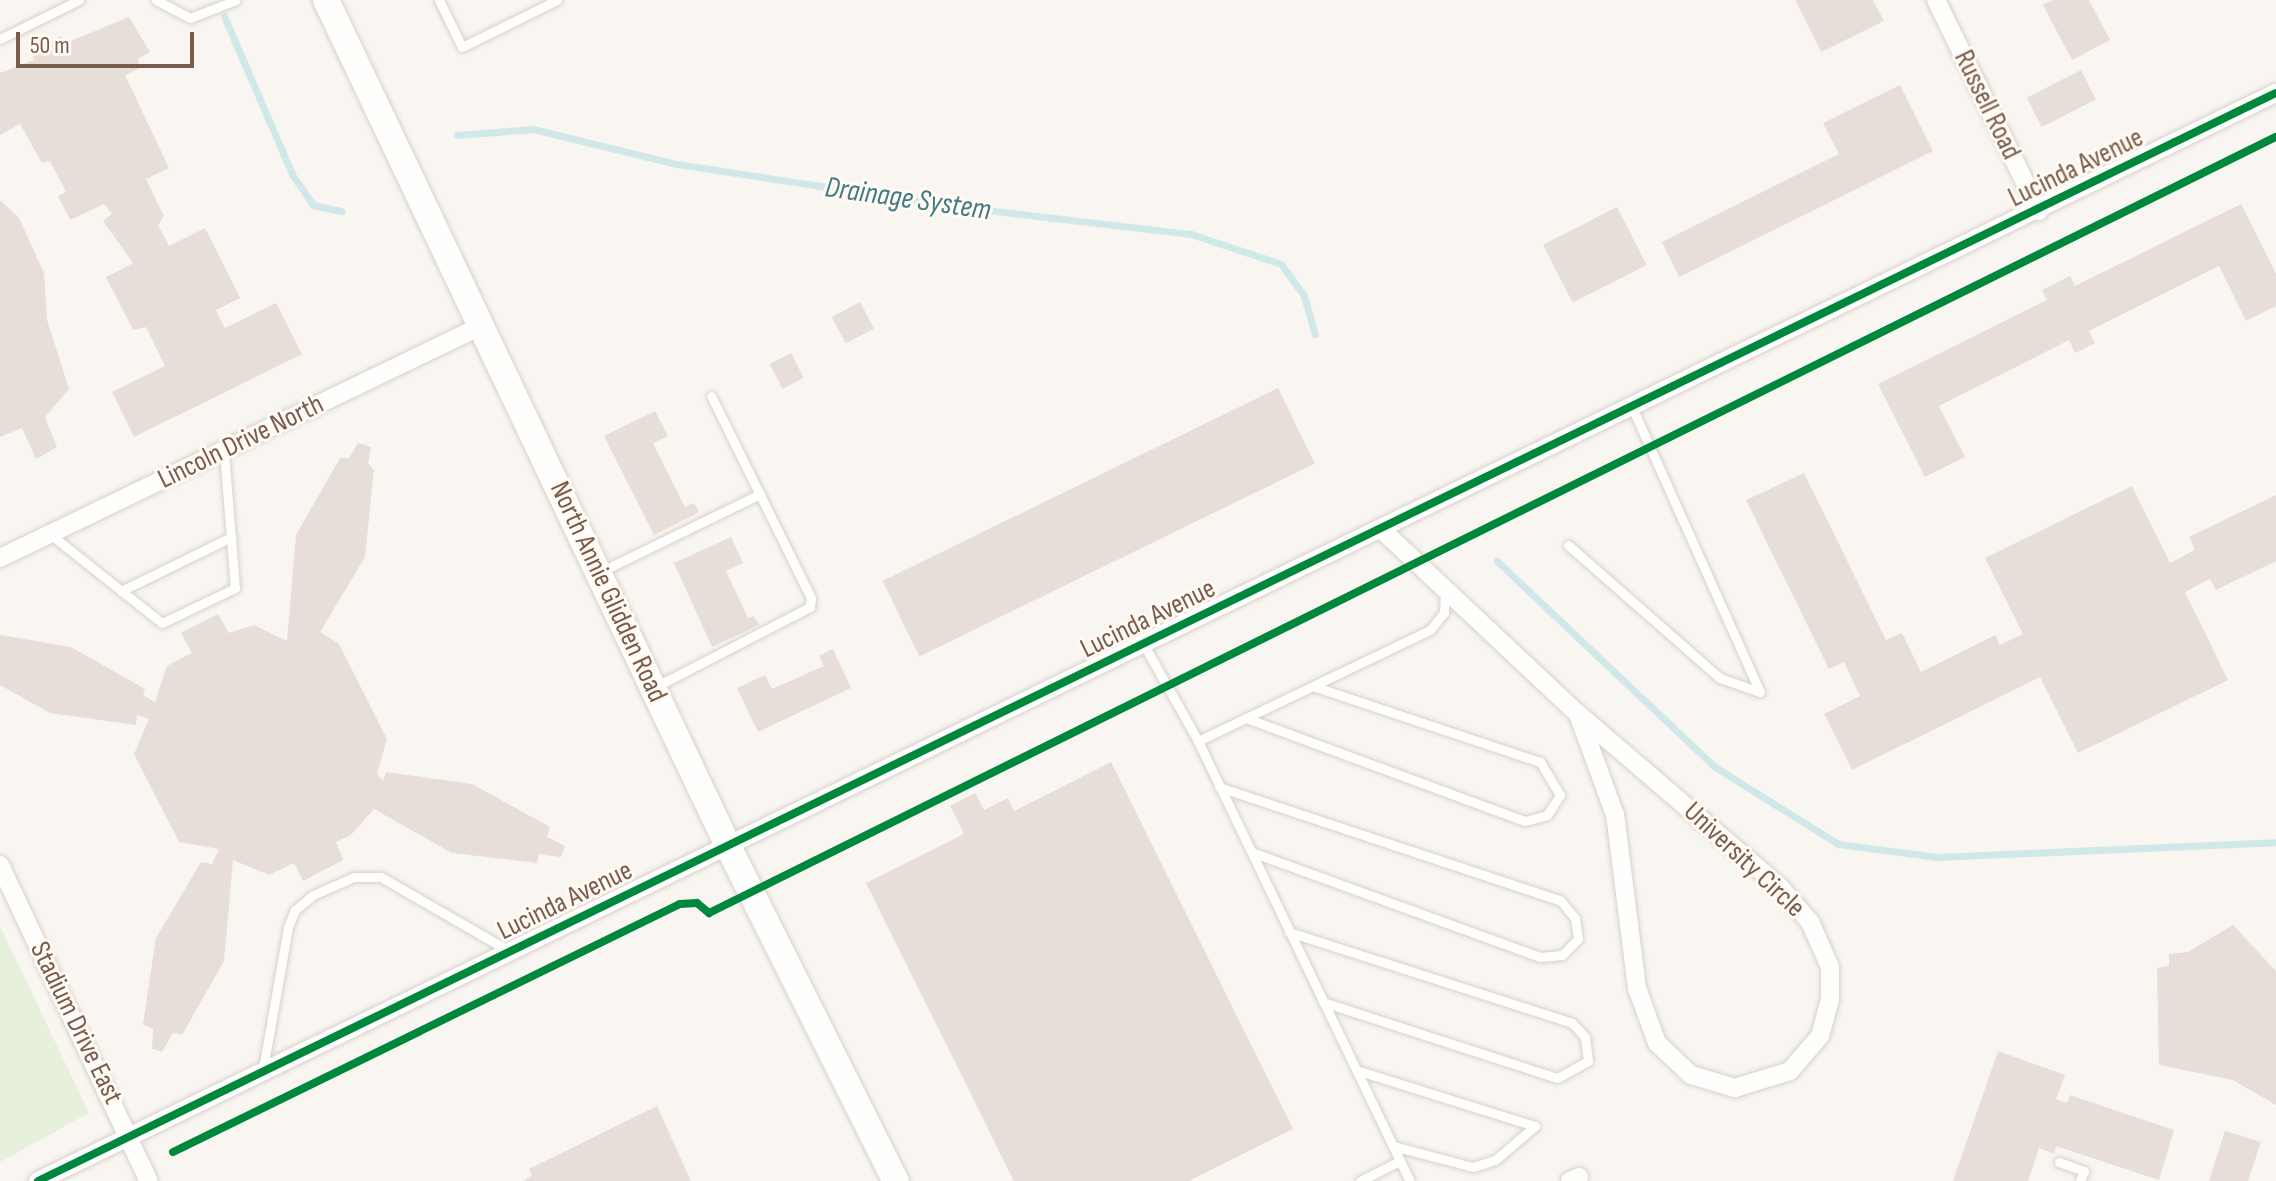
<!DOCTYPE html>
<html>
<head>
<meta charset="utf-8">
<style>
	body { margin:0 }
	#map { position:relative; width:2276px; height:1181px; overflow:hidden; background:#f9f5f0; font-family:"Sofia Sans Condensed",sans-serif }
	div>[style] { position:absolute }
	.green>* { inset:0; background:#e7f0db }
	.stream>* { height:7px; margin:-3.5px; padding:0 3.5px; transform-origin:3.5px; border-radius:3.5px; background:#d0e8ea }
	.building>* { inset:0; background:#e6ded7; transform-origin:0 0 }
	.roads { filter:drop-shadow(0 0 2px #d7d1cb) drop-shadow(0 0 2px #d7d1cb) }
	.lane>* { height:9px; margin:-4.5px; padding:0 4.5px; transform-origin:4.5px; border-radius:4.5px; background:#fefefd }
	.street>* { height:18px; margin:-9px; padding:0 9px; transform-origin:9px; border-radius:9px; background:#fefefd }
	.secondary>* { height:26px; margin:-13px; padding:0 13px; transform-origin:13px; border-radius:13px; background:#fefefd }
	.cycleway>* { height:8px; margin:-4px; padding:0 4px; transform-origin:4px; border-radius:4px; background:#00873e }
	span { translate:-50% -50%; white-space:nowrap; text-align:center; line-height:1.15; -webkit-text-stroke:6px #fffaf3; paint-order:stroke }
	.street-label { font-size:28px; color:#7a5c4d }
	.water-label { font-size:30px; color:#437c86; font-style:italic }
	.scale { position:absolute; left:16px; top:32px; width:178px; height:36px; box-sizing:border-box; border:4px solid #7a5c4d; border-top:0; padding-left:10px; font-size:24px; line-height:28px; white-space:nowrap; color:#7a5c4d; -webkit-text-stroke:6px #fffaf3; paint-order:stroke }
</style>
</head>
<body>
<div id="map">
	<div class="green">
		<i style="clip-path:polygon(0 926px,89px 1113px,0 1162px)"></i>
	</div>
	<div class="stream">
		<i style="left:224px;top:16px;width:174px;rotate:66.7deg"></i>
		<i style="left:293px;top:176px;width:35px;rotate:55deg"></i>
		<i style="left:313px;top:205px;width:29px;rotate:12deg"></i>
		<i style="left:457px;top:135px;width:76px;rotate:-4.5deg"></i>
		<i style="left:533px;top:129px;width:148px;rotate:13.7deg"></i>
		<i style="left:677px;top:164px;width:278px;rotate:8.7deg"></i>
		<i style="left:952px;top:206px;width:241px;rotate:6.7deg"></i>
		<i style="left:1191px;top:234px;width:95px;rotate:18.4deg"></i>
		<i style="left:1281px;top:264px;width:39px;rotate:54deg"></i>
		<i style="left:1304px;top:296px;width:40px;rotate:74deg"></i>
		<i style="left:1497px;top:561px;width:300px;rotate:43.4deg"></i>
		<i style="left:1715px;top:767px;width:145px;rotate:32deg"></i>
		<i style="left:1838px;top:844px;width:100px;rotate:7.5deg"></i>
		<i style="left:1937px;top:857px;width:339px;rotate:-2.5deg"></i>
	</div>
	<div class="building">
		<i style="clip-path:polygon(1795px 0,1873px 0,1884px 21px,1821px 52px)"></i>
		<i style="clip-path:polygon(2053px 0,2089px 0,2110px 40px,2072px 60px,2043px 5px)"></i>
		<i style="clip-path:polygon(129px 17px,150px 52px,138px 59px,140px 68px,125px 75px,169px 168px,146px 179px,164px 216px,158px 225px,169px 246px,205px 228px,240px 298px,216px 310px,225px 328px,276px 303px,302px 354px,134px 437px,112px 392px,165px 366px,146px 327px,133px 330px,106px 277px,133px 263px,103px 221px,112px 214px,104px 204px,70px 220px,58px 196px,66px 192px,50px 161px,42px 163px,20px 124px,0 135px,0 73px,34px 60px,31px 53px,52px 50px,51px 41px,61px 36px,66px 43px)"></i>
		<i style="left:2081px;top:70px;width:33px;height:61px;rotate:63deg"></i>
		<i style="clip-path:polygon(1900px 85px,1933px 151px,1679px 277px,1662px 242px,1839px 154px,1823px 123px)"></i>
		<i style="clip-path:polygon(0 200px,19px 218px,44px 273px,47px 320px,69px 389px,45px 417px,57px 447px,36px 459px,22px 428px,0 437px)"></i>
		<i style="clip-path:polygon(2241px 204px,2276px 274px,2276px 306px,2246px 321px,2219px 266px,2089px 331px,2095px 343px,2075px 353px,2069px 340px,1939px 406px,1965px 457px,1925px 477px,1878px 384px,2047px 300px,2042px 290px,2070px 276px,2075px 286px)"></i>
		<i style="left:1617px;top:207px;width:65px;height:83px;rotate:63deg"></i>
		<i style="left:860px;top:302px;width:30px;height:32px;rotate:62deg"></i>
		<i style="left:791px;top:353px;width:28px;height:24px;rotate:63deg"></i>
		<i style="left:1278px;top:388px;width:84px;height:440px;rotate:64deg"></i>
		<i style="clip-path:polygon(655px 411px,668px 436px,653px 443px,685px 507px,694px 503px,699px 512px,654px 535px,604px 436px)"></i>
		<i style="clip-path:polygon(358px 443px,371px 447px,368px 463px,374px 470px,365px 557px,320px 632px,339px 644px,387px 739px,377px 774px,383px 781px,386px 772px,472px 784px,550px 827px,547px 837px,565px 846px,561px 857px,539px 854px,537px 863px,452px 853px,374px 809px,351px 835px,336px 842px,343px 860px,303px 881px,294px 863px,269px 875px,233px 860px,224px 961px,182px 1035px,173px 1033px,162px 1052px,152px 1049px,153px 1029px,143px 1024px,156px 938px,201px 862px,212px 864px,219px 849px,179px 842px,134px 754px,149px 719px,137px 715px,136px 725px,50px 713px,0 685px,0 635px,71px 647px,145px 689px,143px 695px,155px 702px,167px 666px,192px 653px,181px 633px,218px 614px,229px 633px,254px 625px,287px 641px,296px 535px,340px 458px,349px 458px)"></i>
		<i style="clip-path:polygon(1804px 473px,1886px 640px,1902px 633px,1921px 672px,1995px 635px,2000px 645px,2023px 634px,1985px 558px,2132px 486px,2170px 563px,2195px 550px,2189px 537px,2276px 495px,2276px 561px,2216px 590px,2210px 579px,2185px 592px,2228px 680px,2078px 753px,2040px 677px,1852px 770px,1824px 714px,1860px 696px,1844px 662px,1829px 669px,1746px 500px)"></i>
		<i style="clip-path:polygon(731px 537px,743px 563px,726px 571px,748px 618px,754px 616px,759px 625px,712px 647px,674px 563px)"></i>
		<i style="clip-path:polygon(833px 649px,851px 688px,758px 732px,737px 688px,765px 675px,772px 689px,824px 666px,819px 656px)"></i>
		<i style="clip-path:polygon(1111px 762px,1293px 1129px,1189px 1181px,1014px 1181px,866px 883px,964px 834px,950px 806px,975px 793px,984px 810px,1008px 798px,1014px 811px)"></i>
		<i style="clip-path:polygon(2233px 925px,2276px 971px,2276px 1105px,2233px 1080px,2159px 1065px,2157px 968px,2169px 966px,2169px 954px,2188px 952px)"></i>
		<i style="clip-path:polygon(1998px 1051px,2065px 1075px,2056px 1099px,2067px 1103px,2070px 1095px,2174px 1130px,2159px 1180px,2056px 1146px,2054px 1154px,2039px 1148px,2028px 1181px,1953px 1181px)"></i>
		<i style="clip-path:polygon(657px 1106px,691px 1181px,524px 1181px,532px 1175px,529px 1169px)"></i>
		<i style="clip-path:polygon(2225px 1131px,2261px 1142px,2248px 1181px,2209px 1181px)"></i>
	</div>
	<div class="roads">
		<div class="lane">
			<i style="left:156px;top:0;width:38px;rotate:28deg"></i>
			<i style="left:190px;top:18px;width:49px;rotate:-21.4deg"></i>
			<i style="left:439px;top:0;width:52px;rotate:63.9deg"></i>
			<i style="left:462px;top:47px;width:106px;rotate:-26.3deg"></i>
			<i style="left:0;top:39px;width:88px;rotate:-26.3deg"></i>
			<i style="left:50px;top:534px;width:143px;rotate:38.5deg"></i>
			<i style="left:162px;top:623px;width:81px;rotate:-25.6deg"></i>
			<i style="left:235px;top:588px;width:138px;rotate:-94.6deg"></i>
			<i style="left:1568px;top:545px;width:202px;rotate:41.2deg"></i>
			<i style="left:1720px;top:678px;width:42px;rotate:19.3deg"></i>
			<i style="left:1760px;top:692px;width:310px;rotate:-114.2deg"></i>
			<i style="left:602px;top:571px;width:176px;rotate:-26deg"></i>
			<i style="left:121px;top:591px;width:123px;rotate:-26.1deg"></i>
			<i style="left:1144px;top:645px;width:110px;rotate:60.6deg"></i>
			<i style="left:1198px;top:741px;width:488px;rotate:64.3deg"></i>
			<i style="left:657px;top:686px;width:172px;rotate:-27.3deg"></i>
			<i style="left:810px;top:607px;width:9px;rotate:-84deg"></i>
			<i style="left:811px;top:598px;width:225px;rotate:-116.3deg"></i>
			<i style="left:1246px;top:718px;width:297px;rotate:20.3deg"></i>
			<i style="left:1525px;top:821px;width:23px;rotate:-15deg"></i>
			<i style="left:1547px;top:815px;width:24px;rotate:-57deg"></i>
			<i style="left:1560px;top:795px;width:39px;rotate:-121deg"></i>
			<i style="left:1540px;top:762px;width:239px;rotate:-161.5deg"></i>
			<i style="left:1198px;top:741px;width:257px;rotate:-25.6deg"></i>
			<i style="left:1430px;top:630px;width:22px;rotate:-51deg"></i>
			<i style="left:1444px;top:613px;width:20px;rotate:-87deg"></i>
			<i style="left:1219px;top:787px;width:360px;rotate:18.4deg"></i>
			<i style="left:1561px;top:901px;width:22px;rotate:51deg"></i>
			<i style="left:1575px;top:918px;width:21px;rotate:82deg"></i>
			<i style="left:1578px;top:939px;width:23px;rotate:135deg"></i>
			<i style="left:1562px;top:955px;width:22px;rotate:175deg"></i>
			<i style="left:1540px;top:957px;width:307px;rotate:-160deg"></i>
			<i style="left:1289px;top:932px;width:297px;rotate:17.8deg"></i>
			<i style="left:1572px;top:1023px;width:19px;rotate:47deg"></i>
			<i style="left:1585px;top:1037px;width:24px;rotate:83deg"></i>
			<i style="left:1588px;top:1061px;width:35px;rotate:151deg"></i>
			<i style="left:1557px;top:1078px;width:246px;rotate:-162deg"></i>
			<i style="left:263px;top:1069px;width:144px;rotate:-80deg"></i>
			<i style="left:288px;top:927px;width:18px;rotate:-68deg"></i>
			<i style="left:295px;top:910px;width:23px;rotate:-40deg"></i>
			<i style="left:313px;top:895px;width:45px;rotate:-23.7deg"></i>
			<i style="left:354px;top:877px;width:27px"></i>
			<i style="left:381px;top:877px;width:150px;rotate:30deg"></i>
			<i style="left:1356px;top:1070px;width:188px;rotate:17.4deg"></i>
			<i style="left:1535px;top:1126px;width:52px;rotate:139.6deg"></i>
			<i style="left:1495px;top:1160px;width:23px;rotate:162deg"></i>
			<i style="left:1473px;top:1167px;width:83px;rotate:-165.3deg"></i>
			<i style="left:2059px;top:1162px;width:27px;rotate:20deg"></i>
			<i style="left:2084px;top:1171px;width:11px;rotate:112deg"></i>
			<i style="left:1360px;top:1181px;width:45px;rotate:-26.6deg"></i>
		</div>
		<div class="street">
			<i style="left:1936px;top:0;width:235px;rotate:64deg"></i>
			<i style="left:1383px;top:531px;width:267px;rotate:43.2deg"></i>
			<i style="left:1578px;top:714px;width:265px;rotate:40.6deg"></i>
			<i style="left:1779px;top:886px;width:48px;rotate:49.3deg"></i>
			<i style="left:1810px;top:922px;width:49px;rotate:66deg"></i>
			<i style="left:1830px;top:967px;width:32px;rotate:90deg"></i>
			<i style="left:1830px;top:999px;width:38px;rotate:105deg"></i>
			<i style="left:1820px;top:1036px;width:46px;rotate:130.6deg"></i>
			<i style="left:1790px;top:1071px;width:58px;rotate:162.8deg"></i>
			<i style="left:1735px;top:1088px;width:46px;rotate:-163.5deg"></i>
			<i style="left:1691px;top:1075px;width:47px;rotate:-136.7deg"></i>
			<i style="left:1657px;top:1043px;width:59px;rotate:-110deg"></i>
			<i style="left:1637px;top:988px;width:174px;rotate:-97.2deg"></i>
			<i style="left:1615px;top:815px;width:108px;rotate:-110.1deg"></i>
			<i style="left:0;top:558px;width:534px;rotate:-25.75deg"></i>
			<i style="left:0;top:865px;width:349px;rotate:64.8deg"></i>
			<i style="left:38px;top:1181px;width:2488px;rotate:-25.93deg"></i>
			<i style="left:1570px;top:1181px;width:10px;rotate:-24deg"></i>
		</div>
		<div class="secondary">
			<i style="left:326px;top:0;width:937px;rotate:64.58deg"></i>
			<i style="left:728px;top:846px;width:375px;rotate:63.4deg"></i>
		</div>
	</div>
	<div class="cycleway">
		<i style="left:173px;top:1152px;width:564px;rotate:-26.07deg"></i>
		<i style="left:680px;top:904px;width:17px;rotate:-3deg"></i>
		<i style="left:697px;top:903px;width:16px;rotate:40deg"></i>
		<i style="left:709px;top:913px;width:1749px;rotate:-26.35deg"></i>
		<i style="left:38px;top:1181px;width:2488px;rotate:-25.93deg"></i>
	</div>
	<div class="street-label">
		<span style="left:1987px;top:105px;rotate:64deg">Russell Road</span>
		<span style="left:2076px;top:168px;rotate:-26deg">Lucinda Avenue</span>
		<span style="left:241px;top:442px;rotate:-26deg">Lincoln Drive North</span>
		<span style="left:608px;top:592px;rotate:65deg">North Annie Glidden Road</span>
		<span style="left:1148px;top:619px;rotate:-26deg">Lucinda Avenue</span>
		<span style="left:1744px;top:860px;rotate:43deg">University Circle</span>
		<span style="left:565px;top:901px;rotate:-26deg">Lucinda Avenue</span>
		<span style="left:76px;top:1023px;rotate:64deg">Stadium Drive East</span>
	</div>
	<div class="water-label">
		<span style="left:908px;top:199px;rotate:8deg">Drainage System</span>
	</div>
	<div class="scale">50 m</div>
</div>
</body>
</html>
